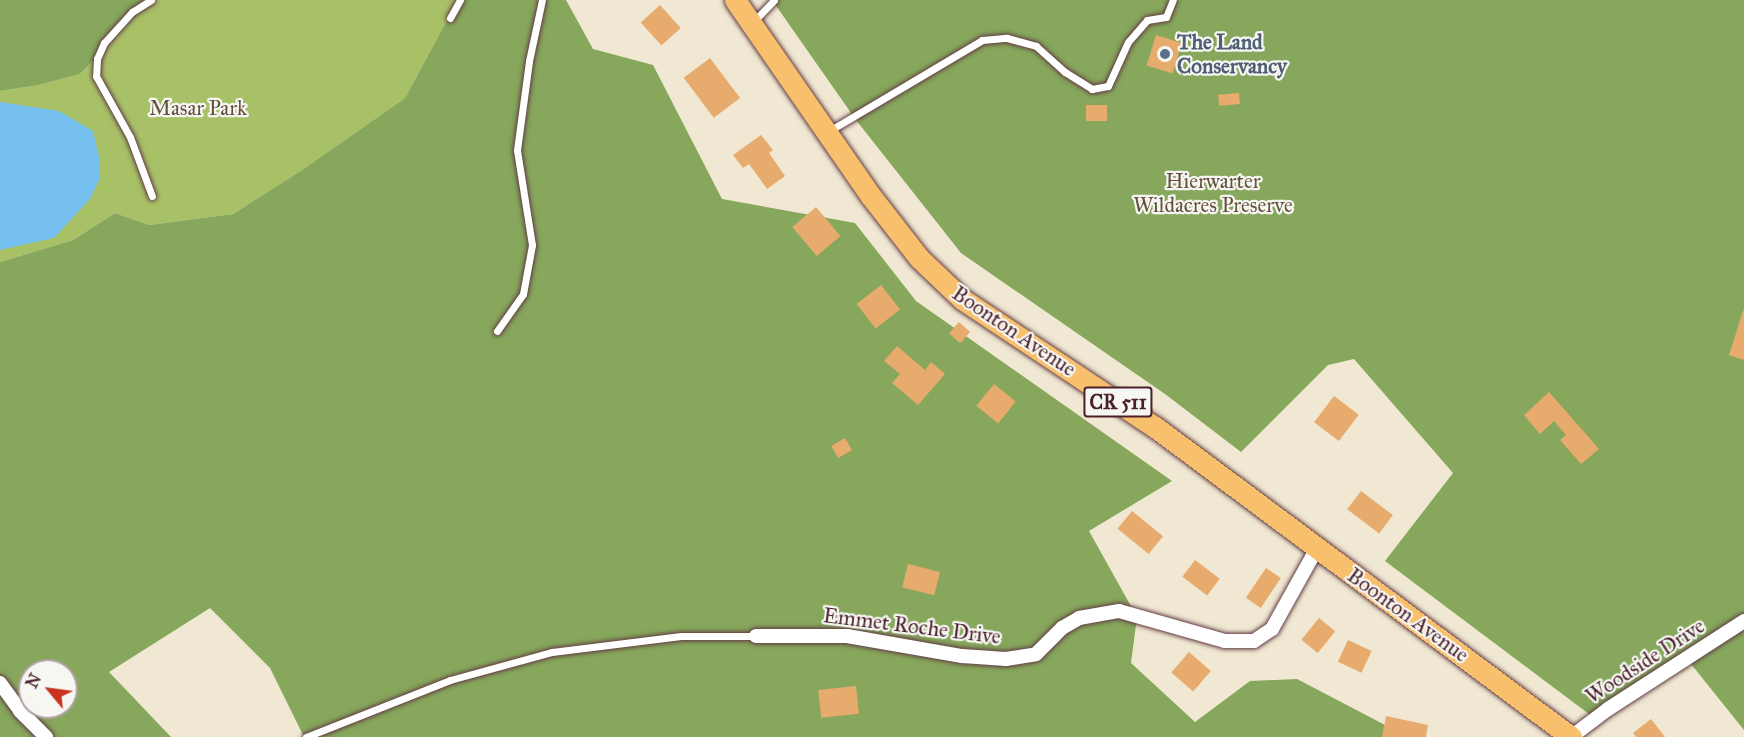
<!DOCTYPE html>
<html>
<head>
<meta charset="utf-8">
<style>
	body { margin:0 }
	#map { position:relative; width:1744px; height:737px; overflow:hidden; background:#f0e8d2; font-family:"IM FELL Great Primer",serif }
	div>[style] { position:absolute }
	.green>* { inset:0; background:#a8c167 }
	.forest>* { inset:0; background:#86a75c }
	.water>* { inset:0; background:#75c0ee }
	.building>* { inset:0; background:#e8ab6e; transform-origin:0 0 }
	.roads { filter:drop-shadow(0 0 2px #633d44) drop-shadow(0 0 2px #633d44) }
	.lane>* { height:7px; margin:-3.5px; padding:0 3.5px; transform-origin:3.5px; border-radius:3.5px; background:#fff }
	.street>* { height:14px; margin:-7px; padding:0 7px; transform-origin:7px; border-radius:7px; background:#fff }
	.primary>* { height:21px; margin:-10.5px; padding:0 10.5px; transform-origin:10.5px; border-radius:10.5px; background:#f8bf6c }
	.dots>* { width:16px; height:16px; translate:-50% -50%; box-sizing:border-box; border:3px solid #f6f6f2; border-radius:50% }
	span { translate:-50% -50%; white-space:nowrap; text-align:center; line-height:1.15; -webkit-text-stroke:4.5px #f6f6f2; paint-order:stroke }
	.shield-label span { padding:2px 4px; background:#f6f6f2; border:2px solid; border-radius:4px; -webkit-text-stroke-width:0 }
	.shield-label { font-size:20px; color:#4a1f2b; font-weight:700 }
	.service-label { font-size:21px; color:#4e5e75; font-weight:700 }
	.left { translate:0 -50%; text-align:left }
	.park-label { font-size:21px; color:#66503d }
	.street-label { font-size:21px; color:#4a1f2b }
	.north { position:absolute; left:18px; top:659px; width:60px; height:60px; box-sizing:border-box; background:#f6f6f2; border:2px solid #b1a0a2; border-radius:50%; rotate:299deg; font-size:16px; font-weight:700; line-height:24px; text-align:center; color:#4a1f2b }
	.north::after { content:''; display:block; margin:auto; width:21px; height:27px; background:#c8321e; clip-path:polygon(50% 0,100% 100%,50% 72%,0 100%) }
</style>
</head>
<body>
<div id="map">
	<div class="green">
		<i style="clip-path:polygon(152px 0,458px 0,405px 98px,302px 170px,233px 214px,149px 225px,115px 213px,73px 240px,0 262px,0 91px,39px 85px,80px 74px)"></i>
	</div>
	<div class="forest">
		<i style="clip-path:polygon(0 0,152px 0,80px 74px,39px 85px,0 91px)"></i>
		<i style="clip-path:polygon(evenodd,458px 0,566px 0,593px 49px,653px 65px,722px 199px,855px 223px,916px 301px,1172px 481px,1089px 531px,1137px 617px,1131px 663px,1195px 722px,1250px 681px,1297px 679px,1408px 737px,304px 737px,270px 668px,210px 608px,109px 672px,171px 737px,0 737px,0 262px,73px 240px,115px 213px,149px 225px,233px 214px,302px 170px,405px 98px,458px 0,30px 671px,66px 671px,66px 707px,30px 707px,30px 671px)"></i>
		<i style="clip-path:polygon(772px 0,1744px 0,1744px 730px,1687px 659px,1601px 723px,1385px 561px,1453px 473px,1354px 359px,1328px 365px,1241px 452px,1165px 394px,961px 253px,856px 120px)"></i>
	</div>
	<div class="water">
		<i style="clip-path:polygon(0 102px,59px 111px,93px 131px,99px 157px,100px 178px,90px 199px,54px 238px,0 250px)"></i>
	</div>
	<div class="building">
		<i style="left:660px;top:5px;width:31px;height:26px;rotate:48deg"></i>
		<i style="left:1156px;top:35px;width:27px;height:32px;rotate:17deg"></i>
		<i style="left:710px;top:58px;width:50px;height:33px;rotate:53deg"></i>
		<i style="left:1239px;top:93px;width:11px;height:21px;rotate:85deg"></i>
		<i style="left:1086px;top:105px;width:21px;height:16px"></i>
		<i style="clip-path:polygon(761px 135px,773px 150px,769px 153px,785px 176px,767px 189px,749px 164px,743px 168px,733px 155px)"></i>
		<i style="left:816px;top:207px;width:38px;height:31px;rotate:50deg"></i>
		<i style="left:881px;top:285px;width:31px;height:31px;rotate:52deg"></i>
		<i style="clip-path:polygon(1744px 308px,1744px 360px,1729px 355px)"></i>
		<i style="left:959px;top:322px;width:15px;height:15px;rotate:42deg"></i>
		<i style="clip-path:polygon(897px 346px,925px 370px,931px 362px,945px 374px,918px 405px,892px 383px,900px 374px,884px 361px)"></i>
		<i style="left:994px;top:384px;width:28px;height:28px;rotate:39deg"></i>
		<i style="clip-path:polygon(1549px 392px,1599px 449px,1581px 464px,1560px 440px,1566px 435px,1554px 421px,1540px 434px,1524px 415px)"></i>
		<i style="left:1334px;top:396px;width:31px;height:33px;rotate:37deg"></i>
		<i style="left:845px;top:438px;width:14px;height:16px;rotate:60deg"></i>
		<i style="left:1361px;top:491px;width:40px;height:23px;rotate:37deg"></i>
		<i style="left:1132px;top:511px;width:40px;height:23px;rotate:39deg"></i>
		<i style="left:1195px;top:560px;width:31px;height:21px;rotate:37deg"></i>
		<i style="left:908px;top:564px;width:33px;height:24px;rotate:14deg"></i>
		<i style="left:1266px;top:568px;width:18px;height:36px;rotate:34deg"></i>
		<i style="left:1319px;top:618px;width:21px;height:28px;rotate:39deg"></i>
		<i style="left:1348px;top:640px;width:26px;height:24px;rotate:25deg"></i>
		<i style="left:1189px;top:652px;width:29px;height:27px;rotate:41deg"></i>
		<i style="left:856px;top:686px;width:28px;height:38px;rotate:84deg"></i>
		<i style="clip-path:polygon(1386px 716px,1428px 725px,1426px 737px,1382px 737px)"></i>
		<i style="clip-path:polygon(1651px 719px,1665px 737px,1636px 737px,1633px 733px)"></i>
	</div>
	<div class="roads">
		<div class="lane">
			<i style="left:151px;top:0;width:22px;rotate:148deg"></i>
			<i style="left:132px;top:12px;width:42px;rotate:132.1deg"></i>
			<i style="left:104px;top:43px;width:17px;rotate:114deg"></i>
			<i style="left:97px;top:59px;width:17px;rotate:93deg"></i>
			<i style="left:96px;top:76px;width:70px;rotate:60.9deg"></i>
			<i style="left:130px;top:137px;width:63px;rotate:69.6deg"></i>
			<i style="left:450px;top:18px;width:21px;rotate:-61deg"></i>
			<i style="left:753px;top:22px;width:30px;rotate:-46deg"></i>
			<i style="left:829px;top:131px;width:178px;rotate:-30.7deg"></i>
			<i style="left:982px;top:40px;width:25px;rotate:-5deg"></i>
			<i style="left:1007px;top:38px;width:30px;rotate:15deg"></i>
			<i style="left:1036px;top:46px;width:39px;rotate:42deg"></i>
			<i style="left:1065px;top:72px;width:32px;rotate:32deg"></i>
			<i style="left:1092px;top:89px;width:16px;rotate:-11deg"></i>
			<i style="left:1108px;top:86px;width:48px;rotate:-65.6deg"></i>
			<i style="left:1128px;top:42px;width:29px;rotate:-49deg"></i>
			<i style="left:1147px;top:20px;width:19px;rotate:-9deg"></i>
			<i style="left:1166px;top:17px;width:18px;rotate:-68deg"></i>
			<i style="left:497px;top:331px;width:45px;rotate:-54.9deg"></i>
			<i style="left:523px;top:294px;width:50px;rotate:-79.6deg"></i>
			<i style="left:532px;top:245px;width:96px;rotate:-99deg"></i>
			<i style="left:517px;top:150px;width:90px;rotate:-82.3deg"></i>
			<i style="left:529px;top:61px;width:62px;rotate:-78deg"></i>
			<i style="left:306px;top:737px;width:155px;rotate:-21.6deg"></i>
			<i style="left:450px;top:680px;width:106px;rotate:-15.4deg"></i>
			<i style="left:552px;top:652px;width:130px;rotate:-7.1deg"></i>
			<i style="left:681px;top:636px;width:75px"></i>
		</div>
		<div class="street">
			<i style="left:756px;top:636px;width:91px"></i>
			<i style="left:847px;top:636px;width:117px;rotate:9.9deg"></i>
			<i style="left:962px;top:656px;width:44px;rotate:3.9deg"></i>
			<i style="left:1006px;top:659px;width:30px;rotate:-9deg"></i>
			<i style="left:1036px;top:654px;width:37px;rotate:-45deg"></i>
			<i style="left:1062px;top:628px;width:20px;rotate:-30deg"></i>
			<i style="left:1079px;top:618px;width:41px;rotate:-9.9deg"></i>
			<i style="left:1119px;top:611px;width:110px;rotate:15.8deg"></i>
			<i style="left:1225px;top:641px;width:29px"></i>
			<i style="left:1254px;top:641px;width:22px;rotate:-34deg"></i>
			<i style="left:1272px;top:629px;width:93px;rotate:-60.9deg"></i>
			<i style="left:0;top:683px;width:34px;rotate:54deg"></i>
			<i style="left:20px;top:711px;width:37px;rotate:45deg"></i>
			<i style="left:1571px;top:737px;width:46px;rotate:-37.1deg"></i>
			<i style="left:1608px;top:709px;width:162px;rotate:-32.9deg"></i>
		</div>
		<div class="primary">
			<i style="left:735px;top:0;width:237px;rotate:55.3deg"></i>
			<i style="left:870px;top:195px;width:80px;rotate:52.1deg"></i>
			<i style="left:919px;top:258px;width:59px;rotate:43.6deg"></i>
			<i style="left:962px;top:299px;width:232px;rotate:33.6deg"></i>
			<i style="left:1155px;top:427px;width:519px;rotate:36.69deg"></i>
		</div>
	</div>
	<div class="dots">
		<i style="left:1165px;top:54px;background:#5c6f8a"></i>
	</div>
	<div class="shield-label">
		<span style="left:1118px;top:402px">CR 511</span>
	</div>
	<div class="service-label">
		<span class="left" style="left:1177px;top:54px">The Land<br>Conservancy</span>
	</div>
	<div class="park-label">
		<span style="left:198px;top:108px">Masar Park</span>
		<span style="left:1213px;top:193px">Hierwarter<br>Wildacres Preserve</span>
	</div>
	<div class="street-label">
		<span style="left:1014px;top:331px;rotate:34deg">Boonton Avenue</span>
		<span style="left:1408px;top:615px;rotate:36deg">Boonton Avenue</span>
		<span style="left:912px;top:626px;rotate:7deg">Emmet Roche Drive</span>
		<span style="left:1645px;top:661px;rotate:-33deg">Woodside Drive</span>
	</div>
	<div class="north">N</div>
</div>
</body>
</html>
